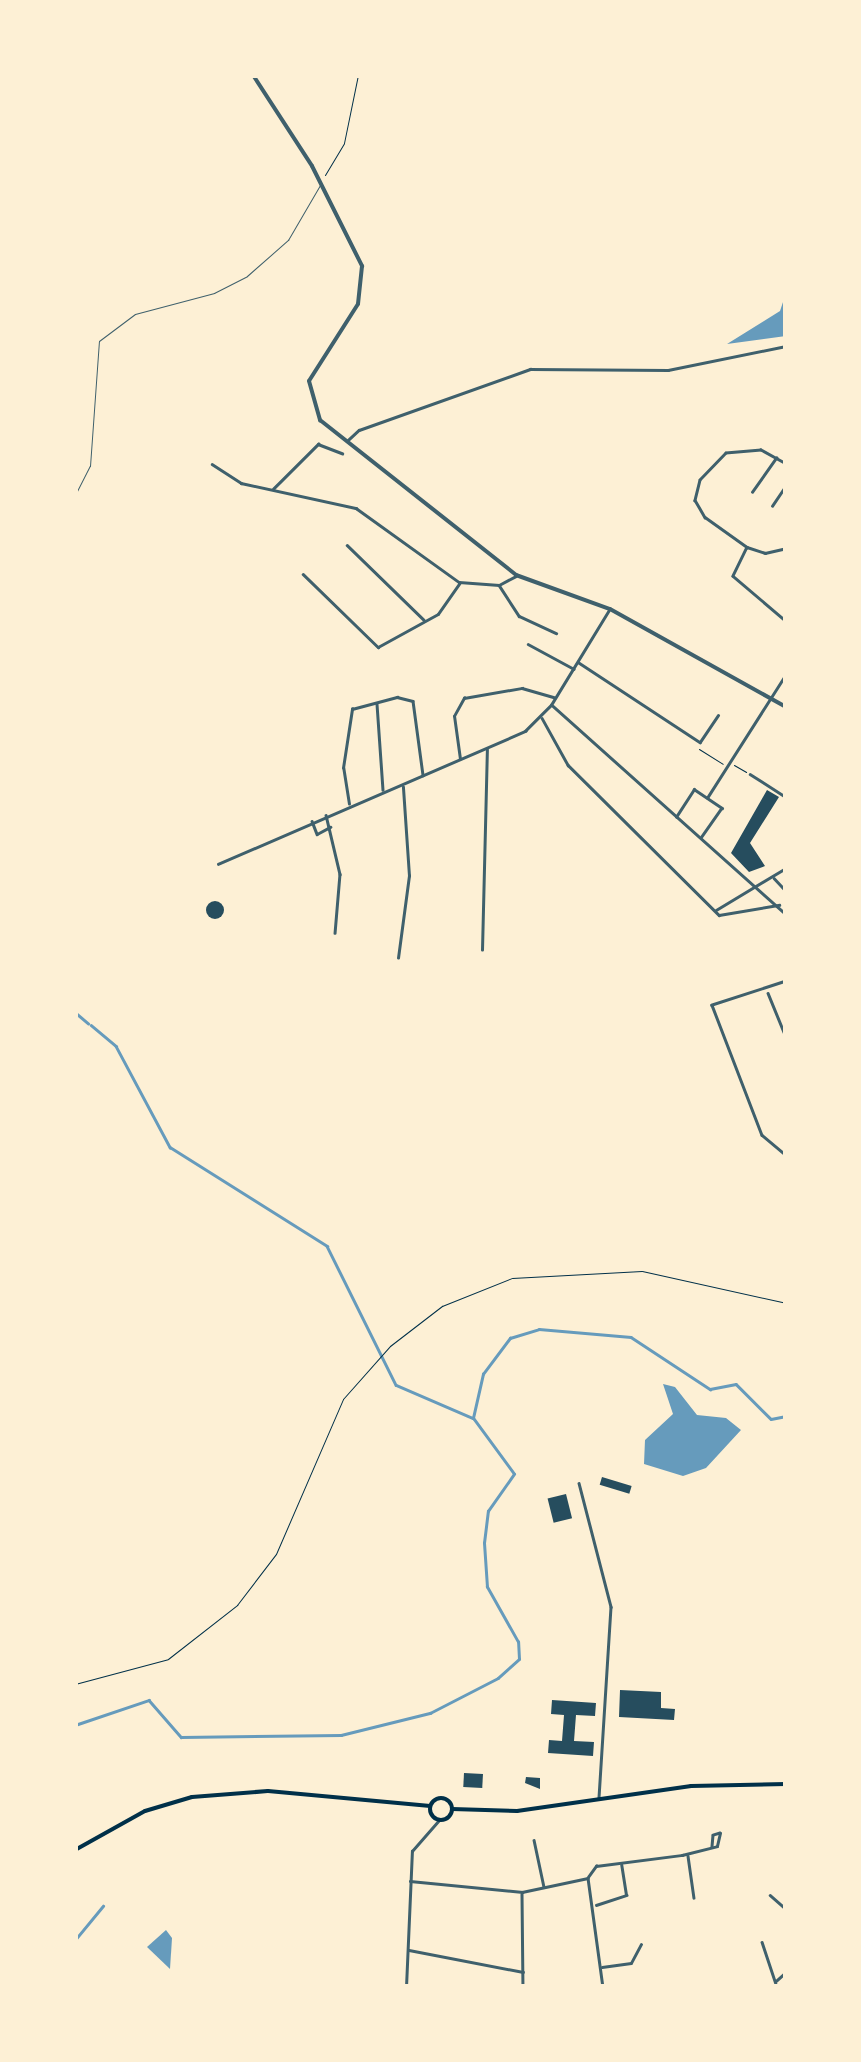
<!DOCTYPE html>
<html>
<head>
<meta charset="utf-8">
<style>
	body { margin:0 }
	#map { position:relative; width:861px; height:2062px; overflow:hidden; background:#fdf0d5; font-family:Quicksand,sans-serif }
	div>[style] { position:absolute }
	.water>* { inset:0; background:#669bbc }
	.stream>* { height:2.5px; margin:-1.25px; padding:0 1.25px; transform-origin:1.25px; border-radius:1.25px; background:#669bbc }
	.building>* { inset:0; background:#264d5e; transform-origin:0 0 }
	.round { border-radius:50% }
	.path>* { height:1px; margin:-0.5px; padding:0 0.5px; transform-origin:0.5px; border-radius:0.5px; background:#003049 }
	.service>* { height:1px; margin:-0.5px; padding:0 0.5px; transform-origin:0.5px; border-radius:0.5px; background:#3f606c }
	.minor>* { height:2.5px; margin:-1.25px; padding:0 1.25px; transform-origin:1.25px; border-radius:1.25px; background:#3f606c }
	.tertiary>* { height:4px; margin:-2px; padding:0 2px; transform-origin:2px; border-radius:2px; background:#3f606c }
	.secondary>* { height:4px; margin:-2px; padding:0 2px; transform-origin:2px; border-radius:2px; background:#003049 }
	.secondary>.ring { margin:-2px; padding:0; box-sizing:content-box; background:none; border:4px solid #003049; border-radius:50% }
	span { translate:-50% -50%; white-space:nowrap; text-align:center; line-height:1.15; -webkit-text-stroke:10px #fdf0d5; paint-order:stroke }
	.frame { position:absolute; inset:0; border:78px solid #fdf0d5; pointer-events:none }
</style>
</head>
<body>
<div id="map">
	<div class="water">
		<i style="clip-path:polygon(786px 293px,786px 336px,727px 344px,780px 311px)"></i>
		<i style="clip-path:polygon(663px 1384px,675px 1387px,697px 1415px,726px 1418px,741px 1430px,706px 1468px,683px 1476px,644px 1464px,645px 1440px,673px 1414px)"></i>
		<i style="clip-path:polygon(166px 1930px,172px 1938px,170px 1969px,147px 1947px)"></i>
	</div>
	<div class="stream">
		<i style="left:76px;top:1013px;width:16px;rotate:40deg"></i>
		<i style="left:91px;top:1025px;width:33px;rotate:40deg"></i>
		<i style="left:116px;top:1046px;width:115px;rotate:61.9deg"></i>
		<i style="left:170px;top:1147px;width:186px;rotate:32.2deg"></i>
		<i style="left:327px;top:1246px;width:155px;rotate:63.6deg"></i>
		<i style="left:396px;top:1385px;width:84px;rotate:23.2deg"></i>
		<i style="left:75px;top:1725px;width:78px;rotate:-18.7deg"></i>
		<i style="left:149px;top:1700px;width:49px;rotate:49.1deg"></i>
		<i style="left:181px;top:1737px;width:160px;rotate:-0.7deg"></i>
		<i style="left:341px;top:1735px;width:92px;rotate:-13.9deg"></i>
		<i style="left:430px;top:1713px;width:76px;rotate:-27.2deg"></i>
		<i style="left:498px;top:1678px;width:28px;rotate:-42deg"></i>
		<i style="left:519px;top:1659px;width:17px;rotate:-93deg"></i>
		<i style="left:518px;top:1642px;width:63px;rotate:-119.4deg"></i>
		<i style="left:487px;top:1587px;width:44px;rotate:-93.9deg"></i>
		<i style="left:484px;top:1543px;width:32px;rotate:-83deg"></i>
		<i style="left:488px;top:1511px;width:45px;rotate:-54.9deg"></i>
		<i style="left:514px;top:1474px;width:69px;rotate:-126.2deg"></i>
		<i style="left:473px;top:1418px;width:45px;rotate:-77.2deg"></i>
		<i style="left:483px;top:1374px;width:45px;rotate:-53.1deg"></i>
		<i style="left:510px;top:1338px;width:30px;rotate:-17deg"></i>
		<i style="left:539px;top:1329px;width:92px;rotate:5deg"></i>
		<i style="left:631px;top:1337px;width:95px;rotate:33.4deg"></i>
		<i style="left:710px;top:1389px;width:26px;rotate:-11deg"></i>
		<i style="left:736px;top:1384px;width:49px;rotate:45deg"></i>
		<i style="left:771px;top:1419px;width:15px;rotate:-11deg"></i>
		<i style="left:75px;top:1940px;width:44px;rotate:-50.5deg"></i>
	</div>
	<div class="building">
		<i style="clip-path:polygon(767px 790px,779px 797px,750px 843px,765px 866px,749px 872px,731px 853px)"></i>
		<i class="round" style="left:206px;top:901px;width:18px;height:18px"></i>
		<i style="left:602px;top:1477px;width:31px;height:8px;rotate:17deg"></i>
		<i style="left:566px;top:1494px;width:25px;height:19px;rotate:76deg"></i>
		<i style="clip-path:polygon(620px 1690px,661px 1692px,661px 1708px,675px 1709px,674px 1720px,619px 1717px)"></i>
		<i style="clip-path:polygon(552px 1700px,596px 1703px,595px 1716px,576px 1715px,574px 1741px,594px 1742px,593px 1756px,548px 1753px,549px 1740px,562px 1741px,564px 1715px,551px 1714px)"></i>
		<i style="left:464px;top:1773px;width:19px;height:14px;rotate:3deg"></i>
		<i style="clip-path:polygon(526px 1777px,540px 1778px,540px 1789px,525px 1783px)"></i>
	</div>
	<div class="path">
		<i style="left:325px;top:175px;width:37px;rotate:-59deg"></i>
		<i style="left:344px;top:143px;width:69px;rotate:-78.4deg"></i>
		<i style="left:699px;top:749px;width:28px;rotate:32deg"></i>
		<i style="left:734px;top:765px;width:14px;rotate:30deg"></i>
		<i style="left:75px;top:1684px;width:96px;rotate:-15deg"></i>
		<i style="left:168px;top:1659px;width:88px;rotate:-38deg"></i>
		<i style="left:237px;top:1605px;width:64px;rotate:-52.6deg"></i>
		<i style="left:276px;top:1554px;width:169px;rotate:-66.6deg"></i>
		<i style="left:343px;top:1399px;width:71px;rotate:-48.4deg"></i>
		<i style="left:390px;top:1346px;width:66px;rotate:-37.6deg"></i>
		<i style="left:442px;top:1306px;width:75px;rotate:-21.8deg"></i>
		<i style="left:512px;top:1278px;width:130px;rotate:-3.1deg"></i>
		<i style="left:642px;top:1271px;width:148px;rotate:12.5deg"></i>
	</div>
	<div class="service">
		<i style="left:75px;top:495px;width:33px;rotate:-63deg"></i>
		<i style="left:90px;top:466px;width:125px;rotate:-85.9deg"></i>
		<i style="left:99px;top:341px;width:45px;rotate:-36.9deg"></i>
		<i style="left:135px;top:314px;width:82px;rotate:-14.9deg"></i>
		<i style="left:214px;top:293px;width:37px;rotate:-27deg"></i>
		<i style="left:247px;top:276px;width:55px;rotate:-41.3deg"></i>
		<i style="left:288px;top:240px;width:64px;rotate:-59.8deg"></i>
	</div>
	<div class="minor">
		<i style="left:347px;top:441px;width:16px;rotate:-43deg"></i>
		<i style="left:359px;top:430px;width:182px;rotate:-19.6deg"></i>
		<i style="left:530px;top:369px;width:138px;rotate:0.4deg"></i>
		<i style="left:668px;top:370px;width:120px;rotate:-11.5deg"></i>
		<i style="left:212px;top:464px;width:35px;rotate:33deg"></i>
		<i style="left:241px;top:483px;width:118px;rotate:12.3deg"></i>
		<i style="left:356px;top:508px;width:127px;rotate:35.7deg"></i>
		<i style="left:459px;top:582px;width:40px;rotate:4.3deg"></i>
		<i style="left:499px;top:585px;width:19px;rotate:-28deg"></i>
		<i style="left:786px;top:464px;width:29px;rotate:-151deg"></i>
		<i style="left:761px;top:450px;width:35px;rotate:175deg"></i>
		<i style="left:726px;top:453px;width:37px;rotate:134deg"></i>
		<i style="left:700px;top:480px;width:21px;rotate:104deg"></i>
		<i style="left:695px;top:500px;width:20px;rotate:60deg"></i>
		<i style="left:705px;top:517px;width:52px;rotate:35.5deg"></i>
		<i style="left:747px;top:547px;width:19px;rotate:18deg"></i>
		<i style="left:765px;top:553px;width:22px;rotate:-13deg"></i>
		<i style="left:273px;top:489px;width:64px;rotate:-45deg"></i>
		<i style="left:318px;top:444px;width:26px;rotate:21deg"></i>
		<i style="left:752px;top:492px;width:42px;rotate:-54.8deg"></i>
		<i style="left:772px;top:506px;width:25px;rotate:-56deg"></i>
		<i style="left:347px;top:545px;width:107px;rotate:44.2deg"></i>
		<i style="left:747px;top:547px;width:32px;rotate:116deg"></i>
		<i style="left:733px;top:576px;width:70px;rotate:40.3deg"></i>
		<i style="left:303px;top:574px;width:105px;rotate:44.2deg"></i>
		<i style="left:378px;top:647px;width:68px;rotate:-28.8deg"></i>
		<i style="left:438px;top:614px;width:37px;rotate:-55deg"></i>
		<i style="left:499px;top:585px;width:37px;rotate:57deg"></i>
		<i style="left:519px;top:616px;width:41px;rotate:24.7deg"></i>
		<i style="left:528px;top:644px;width:52px;rotate:28.5deg"></i>
		<i style="left:578px;top:662px;width:146px;rotate:33.3deg"></i>
		<i style="left:700px;top:742px;width:32px;rotate:-56deg"></i>
		<i style="left:377px;top:704px;width:86px;rotate:86deg"></i>
		<i style="left:553px;top:706px;width:312px;rotate:41.8deg"></i>
		<i style="left:542px;top:718px;width:54px;rotate:61deg"></i>
		<i style="left:568px;top:765px;width:213px;rotate:44.8deg"></i>
		<i style="left:719px;top:915px;width:61px;rotate:-9.5deg"></i>
		<i style="left:460px;top:759px;width:43px;rotate:-97.9deg"></i>
		<i style="left:454px;top:716px;width:21px;rotate:-61deg"></i>
		<i style="left:464px;top:698px;width:59px;rotate:-9.8deg"></i>
		<i style="left:522px;top:688px;width:33px;rotate:16deg"></i>
		<i style="left:750px;top:774px;width:43px;rotate:32.6deg"></i>
		<i style="left:707px;top:798px;width:147px;rotate:-57.5deg"></i>
		<i style="left:349px;top:804px;width:36px;rotate:-99deg"></i>
		<i style="left:343px;top:768px;width:60px;rotate:-81.3deg"></i>
		<i style="left:352px;top:709px;width:47px;rotate:-14.9deg"></i>
		<i style="left:397px;top:697px;width:16px;rotate:14deg"></i>
		<i style="left:413px;top:701px;width:75px;rotate:82.3deg"></i>
		<i style="left:326px;top:815px;width:61px;rotate:76.7deg"></i>
		<i style="left:340px;top:874px;width:59px;rotate:94.8deg"></i>
		<i style="left:676px;top:817px;width:33px;rotate:-57deg"></i>
		<i style="left:694px;top:789px;width:34px;rotate:34deg"></i>
		<i style="left:722px;top:808px;width:35px;rotate:125deg"></i>
		<i style="left:312px;top:821px;width:14px;rotate:69deg"></i>
		<i style="left:317px;top:834px;width:15px;rotate:-28deg"></i>
		<i style="left:218px;top:864px;width:335px;rotate:-23.4deg"></i>
		<i style="left:525px;top:731px;width:37px;rotate:-45deg"></i>
		<i style="left:551px;top:705px;width:111px;rotate:-58.6deg"></i>
		<i style="left:774px;top:878px;width:18px;rotate:47deg"></i>
		<i style="left:716px;top:910px;width:82px;rotate:-31deg"></i>
		<i style="left:482px;top:950px;width:200px;rotate:-88.6deg"></i>
		<i style="left:398px;top:958px;width:83px;rotate:-82.4deg"></i>
		<i style="left:409px;top:876px;width:89px;rotate:-93.9deg"></i>
		<i style="left:786px;top:981px;width:78px;rotate:162deg"></i>
		<i style="left:712px;top:1005px;width:139px;rotate:69deg"></i>
		<i style="left:762px;top:1135px;width:31px;rotate:40deg"></i>
		<i style="left:768px;top:993px;width:48px;rotate:67.8deg"></i>
		<i style="left:579px;top:1483px;width:128px;rotate:75.5deg"></i>
		<i style="left:611px;top:1607px;width:192px;rotate:93.6deg"></i>
		<i style="left:534px;top:1840px;width:48px;rotate:78deg"></i>
		<i style="left:688px;top:1856px;width:42px;rotate:81.9deg"></i>
		<i style="left:588px;top:1877px;width:14px;rotate:-54deg"></i>
		<i style="left:596px;top:1866px;width:87px;rotate:-7.3deg"></i>
		<i style="left:682px;top:1855px;width:36px;rotate:-14deg"></i>
		<i style="left:717px;top:1846px;width:13px;rotate:-77deg"></i>
		<i style="left:720px;top:1833px;width:7px;rotate:164deg"></i>
		<i style="left:713px;top:1835px;width:12px;rotate:95deg"></i>
		<i style="left:410px;top:1881px;width:113px;rotate:5.6deg"></i>
		<i style="left:522px;top:1892px;width:67px;rotate:-12deg"></i>
		<i style="left:588px;top:1878px;width:110px;rotate:82.2deg"></i>
		<i style="left:522px;top:1894px;width:93px;rotate:89.4deg"></i>
		<i style="left:770px;top:1895px;width:21px;rotate:41deg"></i>
		<i style="left:596px;top:1905px;width:32px;rotate:-18deg"></i>
		<i style="left:626px;top:1895px;width:30px;rotate:-99deg"></i>
		<i style="left:762px;top:1942px;width:47px;rotate:71.6deg"></i>
		<i style="left:409px;top:1950px;width:116px;rotate:10.9deg"></i>
		<i style="left:602px;top:1967px;width:29px;rotate:-8deg"></i>
		<i style="left:631px;top:1963px;width:21px;rotate:-62deg"></i>
		<i style="left:776px;top:1981px;width:13px;rotate:-42deg"></i>
		<i style="left:717px;top:1985px;width:2px;rotate:90deg"></i>
		<i style="left:406px;top:1987px;width:136px;rotate:-87.5deg"></i>
		<i style="left:412px;top:1851px;width:41px;rotate:-48.9deg"></i>
	</div>
	<div class="tertiary">
		<i style="left:253px;top:75px;width:108px;rotate:57deg"></i>
		<i style="left:312px;top:166px;width:112px;rotate:63.4deg"></i>
		<i style="left:362px;top:266px;width:38px;rotate:96deg"></i>
		<i style="left:358px;top:304px;width:91px;rotate:122.5deg"></i>
		<i style="left:309px;top:381px;width:41px;rotate:74.2deg"></i>
		<i style="left:320px;top:420px;width:250px;rotate:38.3deg"></i>
		<i style="left:516px;top:575px;width:100px;rotate:19.9deg"></i>
		<i style="left:610px;top:609px;width:201px;rotate:29.1deg"></i>
	</div>
	<div class="secondary">
		<i class="ring" style="left:430px;top:1798px;width:18px;height:18px"></i>
		<i style="left:452px;top:1809px;width:65px;rotate:1.8deg"></i>
		<i style="left:517px;top:1811px;width:176px;rotate:-8.2deg"></i>
		<i style="left:691px;top:1786px;width:95px;rotate:-1.2deg"></i>
		<i style="left:75px;top:1850px;width:80px;rotate:-29.1deg"></i>
		<i style="left:145px;top:1811px;width:49px;rotate:-16.6deg"></i>
		<i style="left:192px;top:1797px;width:76px;rotate:-4.5deg"></i>
		<i style="left:268px;top:1791px;width:163px;rotate:5.3deg"></i>
	</div>
	<div class="frame"></div>
</div>
</body>
</html>
